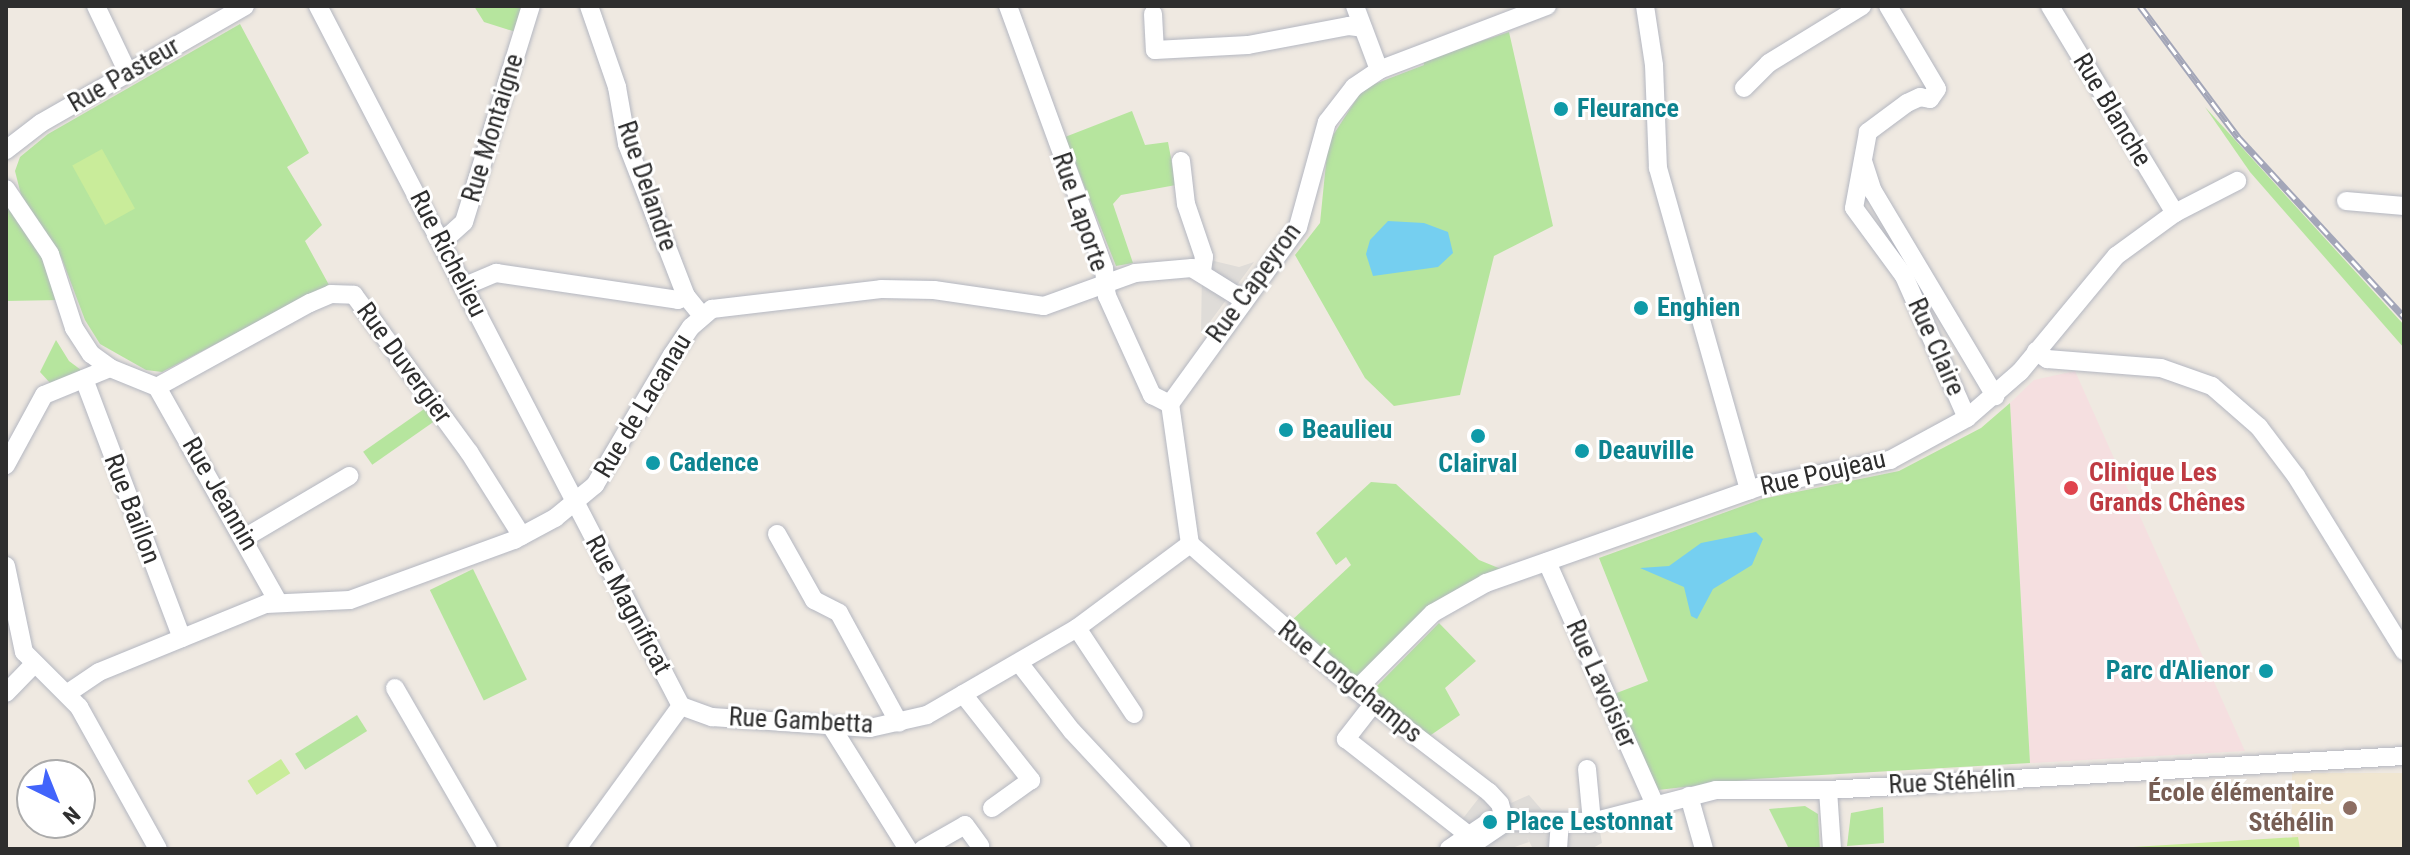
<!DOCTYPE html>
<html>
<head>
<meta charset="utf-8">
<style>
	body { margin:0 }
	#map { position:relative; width:2410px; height:855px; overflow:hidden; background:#efe9e1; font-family:"Roboto Condensed",sans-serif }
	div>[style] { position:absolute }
	.education>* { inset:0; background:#f0e6d1; transform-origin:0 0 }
	.medical>* { inset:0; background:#f5dfe0 }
	.green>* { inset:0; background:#b6e59e; transform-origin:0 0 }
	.pitch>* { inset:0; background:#c9ec9a; transform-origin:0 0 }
	.plaza>* { inset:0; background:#dfdcd8 }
	.water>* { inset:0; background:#75cff0 }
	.roads { filter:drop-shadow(0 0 2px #b4b7c1) drop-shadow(0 0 2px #b4b7c1) }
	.minor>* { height:18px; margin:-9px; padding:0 9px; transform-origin:9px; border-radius:9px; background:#fff }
	.rail>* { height:7px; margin-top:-3.5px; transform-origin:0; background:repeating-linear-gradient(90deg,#fff 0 12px,#a3a6b8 0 24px); box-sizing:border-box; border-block:2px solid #a3a6b8 }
	.dots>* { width:22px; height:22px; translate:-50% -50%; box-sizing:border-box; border:4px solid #fff; border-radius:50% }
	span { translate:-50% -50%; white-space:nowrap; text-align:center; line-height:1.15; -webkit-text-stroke:6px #fff; paint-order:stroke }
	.street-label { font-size:26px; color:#2e2e2e }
	.culture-label { font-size:26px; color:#0d838f; font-weight:700 }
	.left { translate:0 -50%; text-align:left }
	.right { translate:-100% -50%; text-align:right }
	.health-label { font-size:26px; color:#be3a42; font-weight:700 }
	.education-label { font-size:26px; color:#785e54; font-weight:700 }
	.frame { position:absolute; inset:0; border:8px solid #2e2e2e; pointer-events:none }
	.north { position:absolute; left:16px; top:759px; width:80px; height:80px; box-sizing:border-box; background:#fff; border:2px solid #ababab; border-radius:50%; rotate:137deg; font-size:22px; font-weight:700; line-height:32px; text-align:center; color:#2e2e2e }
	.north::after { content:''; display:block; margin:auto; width:28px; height:36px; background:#4264fb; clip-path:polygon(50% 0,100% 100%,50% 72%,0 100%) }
</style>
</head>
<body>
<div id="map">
	<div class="education">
		<i style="left:2404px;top:773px;width:76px;height:112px;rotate:90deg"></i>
	</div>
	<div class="medical">
		<i style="clip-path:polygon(2075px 371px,2245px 751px,2030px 763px,2010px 403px,2034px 380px)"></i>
	</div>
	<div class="green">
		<i style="clip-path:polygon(474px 6px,524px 6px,516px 32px,484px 22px)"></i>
		<i style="clip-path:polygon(240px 24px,309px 153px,287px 167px,322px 225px,305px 241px,329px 285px,162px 372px,146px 370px,100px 344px,85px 320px,62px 259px,21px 195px,15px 171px,20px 157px,48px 134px)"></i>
		<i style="clip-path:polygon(1509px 32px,1553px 226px,1494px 256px,1460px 395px,1394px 406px,1365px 378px,1295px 255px,1320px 223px,1328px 143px,1359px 95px,1372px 85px,1424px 65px,1423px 60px)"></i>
		<i style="clip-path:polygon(2205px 107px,2404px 325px,2404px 348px,2250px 172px)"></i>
		<i style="clip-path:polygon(1132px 111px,1145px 145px,1168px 142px,1176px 185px,1121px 195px,1113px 204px,1133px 263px,1116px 266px,1065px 137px)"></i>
		<i style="clip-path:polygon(6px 204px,46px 262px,60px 300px,6px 301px)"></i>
		<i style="clip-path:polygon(56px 340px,69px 361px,85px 373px,51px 384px,40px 372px)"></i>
		<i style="clip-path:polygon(2010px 403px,2030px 763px,1754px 779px,1658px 790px,1614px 694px,1648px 681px,1599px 558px,1762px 499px,1899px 471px,1981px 428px)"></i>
		<i style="left:427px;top:407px;width:16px;height:78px;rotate:55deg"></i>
		<i style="clip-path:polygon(1371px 482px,1396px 484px,1479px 560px,1501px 569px,1361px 676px,1352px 676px,1290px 622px,1351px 565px,1346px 557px,1336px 565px,1316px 533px)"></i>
		<i style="left:473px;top:569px;width:123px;height:48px;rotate:64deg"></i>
		<i style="clip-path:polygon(1439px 623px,1476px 661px,1445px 688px,1460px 715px,1428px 737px,1371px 692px)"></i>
		<i style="left:357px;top:715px;width:19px;height:73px;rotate:58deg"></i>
		<i style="clip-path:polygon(1805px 806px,1818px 814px,1820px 849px,1789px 849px,1769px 809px)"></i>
		<i style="clip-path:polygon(1883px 807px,1884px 843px,1847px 846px,1851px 813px)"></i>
	</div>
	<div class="pitch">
		<i style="left:102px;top:149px;width:68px;height:34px;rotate:61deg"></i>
		<i style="left:281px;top:759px;width:17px;height:40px;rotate:57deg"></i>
		<i style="clip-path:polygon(2298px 837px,2300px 849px,2101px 849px)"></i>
	</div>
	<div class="plaza">
		<i style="clip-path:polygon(1214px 261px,1239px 267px,1254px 262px,1201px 334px,1202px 272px)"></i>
		<i style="clip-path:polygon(1489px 785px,1511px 803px,1529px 795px,1542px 810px,1597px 814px,1602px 843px,1591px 849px,1533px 849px,1527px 837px,1529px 842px,1509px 849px,1439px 849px)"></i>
	</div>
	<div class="water">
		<i style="clip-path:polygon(1388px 221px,1424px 223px,1448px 232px,1453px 253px,1438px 267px,1373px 276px,1366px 254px,1370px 240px)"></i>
		<i style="clip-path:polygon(1756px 532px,1763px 539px,1752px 565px,1713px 589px,1697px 619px,1691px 616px,1684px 587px,1640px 568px,1669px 566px,1701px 543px)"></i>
	</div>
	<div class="roads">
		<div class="minor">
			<i style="left:96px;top:6px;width:74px;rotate:64.5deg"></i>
			<i style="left:318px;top:6px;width:789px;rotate:62.59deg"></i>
			<i style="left:589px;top:6px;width:86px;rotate:70.9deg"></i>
			<i style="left:617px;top:87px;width:58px;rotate:80deg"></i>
			<i style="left:627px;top:144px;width:163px;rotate:68.8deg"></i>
			<i style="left:686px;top:296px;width:26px;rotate:51deg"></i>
			<i style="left:1008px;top:6px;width:280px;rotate:69.9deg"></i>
			<i style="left:1104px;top:269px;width:27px;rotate:84deg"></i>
			<i style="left:1107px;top:296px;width:109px;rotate:65.6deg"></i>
			<i style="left:1152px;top:395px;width:20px;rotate:27deg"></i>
			<i style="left:1355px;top:6px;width:68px;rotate:69.4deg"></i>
			<i style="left:1645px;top:6px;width:60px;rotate:81.3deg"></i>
			<i style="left:1654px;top:65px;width:103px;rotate:87.8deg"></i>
			<i style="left:1658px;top:168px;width:335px;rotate:74.2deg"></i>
			<i style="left:1888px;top:6px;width:96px;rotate:59.4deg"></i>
			<i style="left:1937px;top:89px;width:12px;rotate:125deg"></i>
			<i style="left:1930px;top:99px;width:10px;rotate:-169deg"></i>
			<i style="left:1920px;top:97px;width:14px;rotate:155deg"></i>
			<i style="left:1907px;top:103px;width:49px;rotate:143.4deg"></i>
			<i style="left:1868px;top:132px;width:77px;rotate:100.4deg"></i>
			<i style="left:1854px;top:208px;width:84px;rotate:53.7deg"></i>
			<i style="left:1904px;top:276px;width:155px;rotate:66.1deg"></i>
			<i style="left:2050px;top:6px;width:242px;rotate:58.9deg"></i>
			<i style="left:1153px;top:14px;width:36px;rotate:87deg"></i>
			<i style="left:1155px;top:50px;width:93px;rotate:-3.1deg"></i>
			<i style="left:1248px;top:45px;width:103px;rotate:-10.7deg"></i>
			<i style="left:1349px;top:26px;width:14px;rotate:8deg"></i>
			<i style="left:1744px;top:88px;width:35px;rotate:-45deg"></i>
			<i style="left:1769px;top:63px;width:109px;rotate:-31.5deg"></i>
			<i style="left:6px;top:150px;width:44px;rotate:-37.6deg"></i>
			<i style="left:41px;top:123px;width:235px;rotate:-29.8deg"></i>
			<i style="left:1181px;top:161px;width:43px;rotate:83.4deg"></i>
			<i style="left:1186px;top:204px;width:56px;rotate:71.2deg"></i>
			<i style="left:1204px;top:257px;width:15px;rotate:98deg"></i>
			<i style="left:1863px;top:161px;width:32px;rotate:72deg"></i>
			<i style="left:1873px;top:191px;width:239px;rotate:59.2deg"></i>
			<i style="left:6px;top:189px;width:78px;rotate:55.9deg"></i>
			<i style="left:50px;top:254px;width:78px;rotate:72deg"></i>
			<i style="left:74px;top:328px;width:31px;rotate:57deg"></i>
			<i style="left:91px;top:354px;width:24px;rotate:36deg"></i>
			<i style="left:110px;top:368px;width:71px;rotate:157.8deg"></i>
			<i style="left:44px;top:395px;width:80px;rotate:118.5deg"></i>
			<i style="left:2346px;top:201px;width:58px;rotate:4.9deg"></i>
			<i style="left:443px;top:241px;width:28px;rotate:-42deg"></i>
			<i style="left:464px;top:222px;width:226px;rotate:-72.8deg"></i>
			<i style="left:465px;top:286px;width:34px;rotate:-23deg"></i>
			<i style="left:496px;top:273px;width:184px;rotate:8.4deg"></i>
			<i style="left:678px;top:300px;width:9px;rotate:-27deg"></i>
			<i style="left:2036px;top:351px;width:14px;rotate:36deg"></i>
			<i style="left:2047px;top:359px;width:114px;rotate:4.5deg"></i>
			<i style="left:2161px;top:368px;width:54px;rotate:19.4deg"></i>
			<i style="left:2212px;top:386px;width:62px;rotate:41.1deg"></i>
			<i style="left:2259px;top:427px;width:61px;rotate:52.9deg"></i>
			<i style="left:2296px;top:476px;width:206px;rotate:58.3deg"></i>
			<i style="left:110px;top:368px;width:51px;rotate:22deg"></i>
			<i style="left:84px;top:379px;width:277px;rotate:69.3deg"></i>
			<i style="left:157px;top:387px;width:175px;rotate:-28.8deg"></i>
			<i style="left:310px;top:303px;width:23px;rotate:-23deg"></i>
			<i style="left:331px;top:294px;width:23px;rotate:2deg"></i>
			<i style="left:354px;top:295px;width:195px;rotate:53.8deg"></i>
			<i style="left:469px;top:452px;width:99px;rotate:57.8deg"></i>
			<i style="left:157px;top:387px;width:247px;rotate:60.6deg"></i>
			<i style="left:777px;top:534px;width:76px;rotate:60.7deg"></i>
			<i style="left:814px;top:600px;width:28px;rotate:27deg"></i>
			<i style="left:839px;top:613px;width:125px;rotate:61.4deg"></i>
			<i style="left:246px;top:537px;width:120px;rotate:-30.6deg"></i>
			<i style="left:1190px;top:544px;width:141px;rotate:-98.1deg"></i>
			<i style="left:1170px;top:404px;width:218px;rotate:-54.1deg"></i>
			<i style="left:1298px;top:227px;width:109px;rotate:-74.6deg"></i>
			<i style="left:1327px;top:122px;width:44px;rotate:-52.4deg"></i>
			<i style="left:1354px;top:87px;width:30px;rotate:-34deg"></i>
			<i style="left:1379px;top:70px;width:180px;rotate:-20.9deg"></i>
			<i style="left:1190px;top:544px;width:221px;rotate:41.3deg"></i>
			<i style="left:1356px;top:690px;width:168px;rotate:37.5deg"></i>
			<i style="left:1489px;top:792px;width:16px;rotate:47deg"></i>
			<i style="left:1500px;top:804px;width:19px;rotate:74deg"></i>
			<i style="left:1547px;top:562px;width:266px;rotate:66deg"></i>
			<i style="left:6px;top:566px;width:88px;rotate:78.2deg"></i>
			<i style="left:24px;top:652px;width:78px;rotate:45deg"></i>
			<i style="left:79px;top:707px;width:162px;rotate:60.9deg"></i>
			<i style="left:1077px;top:628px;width:103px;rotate:56.5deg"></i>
			<i style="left:1020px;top:664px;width:85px;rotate:52.2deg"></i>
			<i style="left:1072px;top:731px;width:161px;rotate:47deg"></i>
			<i style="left:395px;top:688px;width:186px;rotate:60deg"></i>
			<i style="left:1356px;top:690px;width:109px;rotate:-45deg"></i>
			<i style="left:1433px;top:613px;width:61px;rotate:-29.5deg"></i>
			<i style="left:1486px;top:583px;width:292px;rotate:-19.4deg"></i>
			<i style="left:1761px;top:486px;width:132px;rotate:-11.4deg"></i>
			<i style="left:1890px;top:460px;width:88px;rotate:-28.6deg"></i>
			<i style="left:1967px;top:418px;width:70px;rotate:-41deg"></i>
			<i style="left:2020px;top:372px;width:151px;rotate:-50.4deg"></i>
			<i style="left:2116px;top:256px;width:73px;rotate:-36.1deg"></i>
			<i style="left:2175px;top:213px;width:70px;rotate:-27.3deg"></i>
			<i style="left:6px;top:693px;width:37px;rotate:-46deg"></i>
			<i style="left:68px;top:693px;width:37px;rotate:-34deg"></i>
			<i style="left:99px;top:672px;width:180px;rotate:-22.2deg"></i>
			<i style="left:266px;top:604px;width:84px;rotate:-2.7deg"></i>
			<i style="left:350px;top:600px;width:175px;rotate:-20.1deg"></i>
			<i style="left:514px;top:540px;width:47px;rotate:-28.2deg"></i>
			<i style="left:555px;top:518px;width:52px;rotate:-39.5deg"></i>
			<i style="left:595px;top:485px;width:151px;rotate:-59.4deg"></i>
			<i style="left:672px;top:355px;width:34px;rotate:-56deg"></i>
			<i style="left:691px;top:327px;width:28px;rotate:-41deg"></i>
			<i style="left:712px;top:309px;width:170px;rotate:-6.7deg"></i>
			<i style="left:881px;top:289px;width:53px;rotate:1.1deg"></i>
			<i style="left:934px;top:290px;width:111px;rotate:8.3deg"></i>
			<i style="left:1044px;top:306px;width:97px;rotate:-19.9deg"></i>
			<i style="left:1135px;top:273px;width:57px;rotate:-5deg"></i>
			<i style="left:1192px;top:268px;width:59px;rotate:31.8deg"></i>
			<i style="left:963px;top:694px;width:110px;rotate:51.7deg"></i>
			<i style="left:1031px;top:780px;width:48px;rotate:144.3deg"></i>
			<i style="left:1374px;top:703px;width:46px;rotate:127.9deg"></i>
			<i style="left:1346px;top:739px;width:152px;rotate:38.1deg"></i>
			<i style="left:681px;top:706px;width:33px;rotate:20deg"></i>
			<i style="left:712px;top:717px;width:158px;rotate:4deg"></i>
			<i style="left:870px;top:728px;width:58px;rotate:-12.8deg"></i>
			<i style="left:927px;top:715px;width:173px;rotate:-30.1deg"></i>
			<i style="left:1077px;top:628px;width:141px;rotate:-36.6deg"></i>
			<i style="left:831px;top:726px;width:145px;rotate:58deg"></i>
			<i style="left:1587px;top:769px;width:53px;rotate:84.6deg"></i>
			<i style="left:1828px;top:790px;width:59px;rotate:86.1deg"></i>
			<i style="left:1689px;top:796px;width:55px;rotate:74.2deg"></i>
			<i style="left:577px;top:849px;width:177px;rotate:-54deg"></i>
			<i style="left:923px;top:849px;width:48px;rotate:-29.7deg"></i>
			<i style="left:965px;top:825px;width:26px;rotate:54deg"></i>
			<i style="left:1449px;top:849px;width:50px;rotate:-34.3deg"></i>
			<i style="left:1490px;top:821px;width:102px;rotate:0.6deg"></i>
			<i style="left:1592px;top:822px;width:128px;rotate:-14.5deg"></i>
			<i style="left:1716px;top:790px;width:112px"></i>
			<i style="left:1828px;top:790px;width:577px;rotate:-3.38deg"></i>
			<i style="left:1466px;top:849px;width:45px;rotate:-34deg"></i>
			<i style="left:1558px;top:849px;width:27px;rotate:-86deg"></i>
		</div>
	</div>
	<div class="rail">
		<i style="left:2140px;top:6px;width:164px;rotate:53.2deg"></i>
		<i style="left:2238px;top:137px;width:245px;rotate:47.3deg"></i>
	</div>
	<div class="dots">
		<i style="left:1561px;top:109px;background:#0f9aa8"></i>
		<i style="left:1641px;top:308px;background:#0f9aa8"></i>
		<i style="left:1286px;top:430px;background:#0f9aa8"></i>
		<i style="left:1478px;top:436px;background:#0f9aa8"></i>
		<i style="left:1582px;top:451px;background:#0f9aa8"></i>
		<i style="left:653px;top:463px;background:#0f9aa8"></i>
		<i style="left:2071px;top:488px;background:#e0444e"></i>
		<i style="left:2266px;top:671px;background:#0f9aa8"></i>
		<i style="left:2350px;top:808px;background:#8d6e63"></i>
		<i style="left:1490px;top:822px;background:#0f9aa8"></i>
	</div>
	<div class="street-label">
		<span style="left:124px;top:75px;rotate:-30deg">Rue Pasteur</span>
		<span style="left:2112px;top:110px;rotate:59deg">Rue Blanche</span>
		<span style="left:493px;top:128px;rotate:-73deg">Rue Montaigne</span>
		<span style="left:647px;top:186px;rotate:71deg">Rue Delandre</span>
		<span style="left:1080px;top:212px;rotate:71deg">Rue Laporte</span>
		<span style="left:448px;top:254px;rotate:63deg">Rue Richelieu</span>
		<span style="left:1254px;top:283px;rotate:-54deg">Rue Capeyron</span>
		<span style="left:1936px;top:347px;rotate:66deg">Rue Claire</span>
		<span style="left:404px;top:363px;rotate:54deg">Rue Duvergier</span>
		<span style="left:643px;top:406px;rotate:-59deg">Rue de Lacanau</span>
		<span style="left:1823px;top:473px;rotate:-13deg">Rue Poujeau</span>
		<span style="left:220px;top:494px;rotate:60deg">Rue Jeannin</span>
		<span style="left:132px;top:509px;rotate:69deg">Rue Baillon</span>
		<span style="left:628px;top:605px;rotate:62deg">Rue Magnificat</span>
		<span style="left:1350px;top:682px;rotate:39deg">Rue Longchamps</span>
		<span style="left:1601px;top:684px;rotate:66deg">Rue Lavoisier</span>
		<span style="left:801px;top:721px;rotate:3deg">Rue Gambetta</span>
		<span style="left:1952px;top:782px;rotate:-3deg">Rue Stéhélin</span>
	</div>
	<div class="culture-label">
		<span class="left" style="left:1577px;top:109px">Fleurance</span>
		<span class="left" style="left:1657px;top:308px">Enghien</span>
		<span class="left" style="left:1302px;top:430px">Beaulieu</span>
		<span class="left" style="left:1598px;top:451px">Deauville</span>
		<span class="left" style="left:669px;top:463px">Cadence</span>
		<span style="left:1478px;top:464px">Clairval</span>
		<span class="right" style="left:2250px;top:671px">Parc d'Alienor</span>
		<span class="left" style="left:1506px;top:822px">Place Lestonnat</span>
	</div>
	<div class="health-label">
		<span class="left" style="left:2089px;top:488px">Clinique Les<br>Grands Chênes</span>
	</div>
	<div class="education-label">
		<span class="right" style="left:2334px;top:808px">École élémentaire<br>Stéhélin</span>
	</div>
	<div class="frame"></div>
	<div class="north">N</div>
</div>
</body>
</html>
